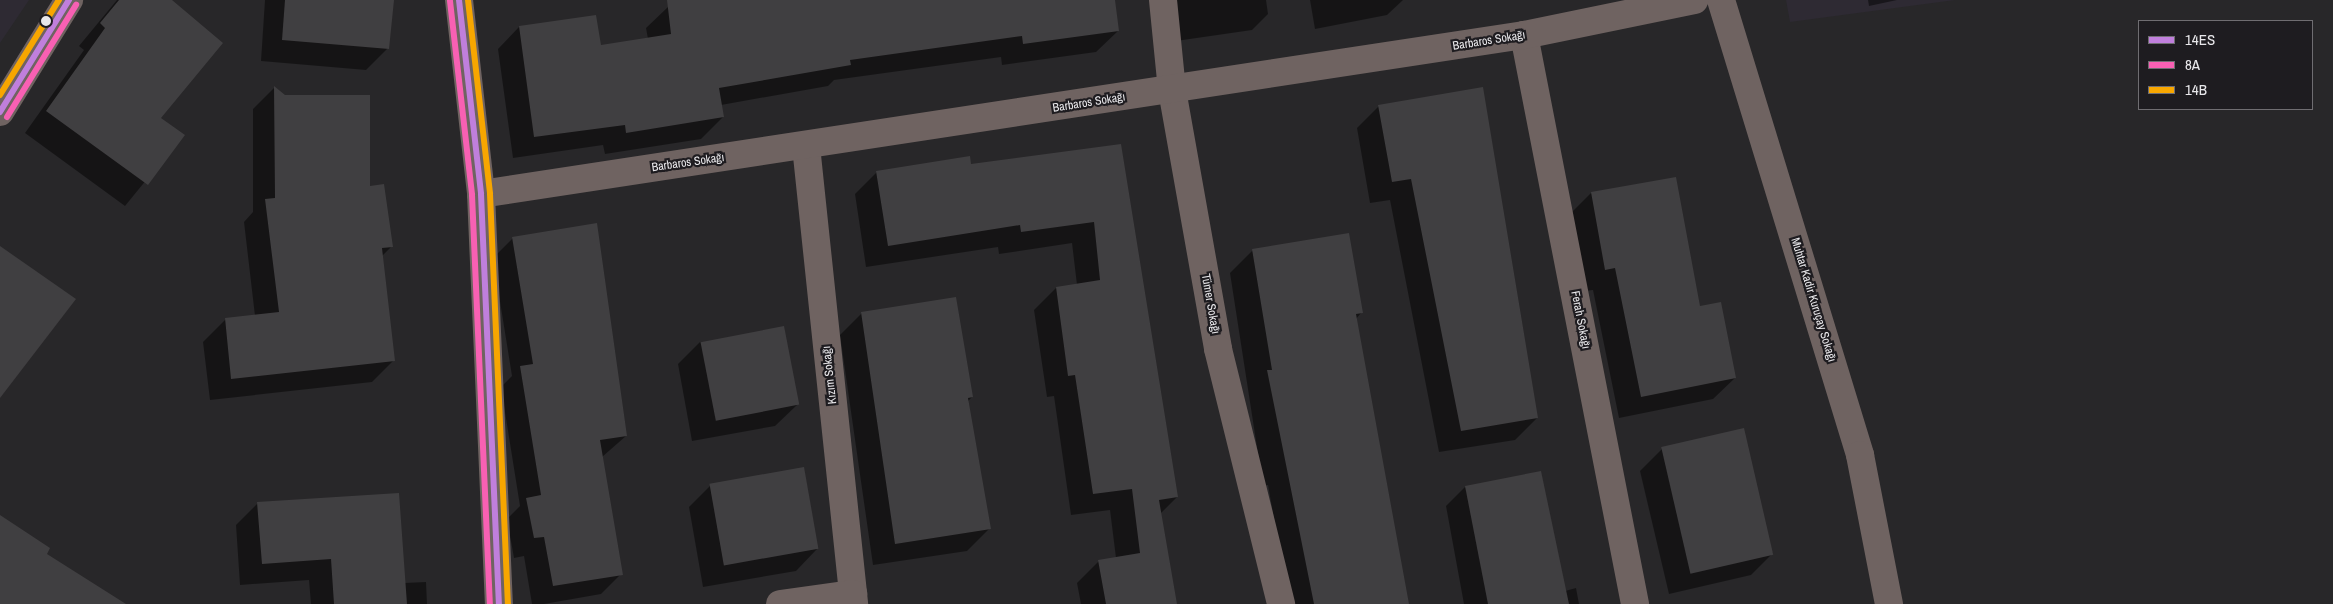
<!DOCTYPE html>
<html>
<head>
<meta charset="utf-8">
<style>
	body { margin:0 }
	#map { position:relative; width:2333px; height:604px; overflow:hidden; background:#282729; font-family:"Archivo Narrow",sans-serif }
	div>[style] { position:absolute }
	.built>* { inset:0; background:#2e2a33 }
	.shadow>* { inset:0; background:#0007 }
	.building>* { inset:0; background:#403f41; transform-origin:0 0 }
	.minor>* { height:28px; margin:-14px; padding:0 14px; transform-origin:14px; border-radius:14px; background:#6f6361 }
	.major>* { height:28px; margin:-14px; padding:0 14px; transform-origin:14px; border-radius:14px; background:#6f6361 }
	.bus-1>* { height:6px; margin:-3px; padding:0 3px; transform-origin:3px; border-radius:3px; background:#c07fdc }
	.bus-2>* { height:6px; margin:-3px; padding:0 3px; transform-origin:3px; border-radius:3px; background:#f860b3 }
	.bus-3>* { height:6px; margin:-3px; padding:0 3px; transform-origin:3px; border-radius:3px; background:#f7a600 }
	.dots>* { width:14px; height:14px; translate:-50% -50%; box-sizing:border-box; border:2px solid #1e1c20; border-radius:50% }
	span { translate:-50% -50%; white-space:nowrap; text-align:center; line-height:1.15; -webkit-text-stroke:4.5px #1e1c20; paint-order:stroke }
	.street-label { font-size:12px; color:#e8e7ea }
	.legend { position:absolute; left:2138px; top:20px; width:175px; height:90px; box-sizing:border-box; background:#1e1c20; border:1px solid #6f6d71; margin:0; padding:6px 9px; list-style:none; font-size:15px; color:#e8e7ea }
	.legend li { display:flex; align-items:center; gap:10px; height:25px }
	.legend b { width:25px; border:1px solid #6f6d71 }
</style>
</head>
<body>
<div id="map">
	<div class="built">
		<i style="clip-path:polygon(0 0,29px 0,0 43px)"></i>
		<i style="clip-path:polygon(1786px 0,1955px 0,1790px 22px)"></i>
	</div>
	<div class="shadow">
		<i style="clip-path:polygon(117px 0,170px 0,160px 118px,183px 135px,125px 206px,25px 133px,84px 50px,79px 46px)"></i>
		<i style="clip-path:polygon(265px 0,392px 0,388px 48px,366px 70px,261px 61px)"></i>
		<i style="clip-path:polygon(716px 0,1113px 0,1118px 31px,1096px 52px,1002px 65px,1001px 57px,834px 80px,828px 86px,721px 105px,723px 117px,701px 139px,605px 154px,603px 145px,513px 158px,498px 49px,519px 27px,595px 17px,599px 47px,648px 39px,646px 28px,668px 7px)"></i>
		<i style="clip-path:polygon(1170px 0,1266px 0,1268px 14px,1252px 30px,1176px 41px)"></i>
		<i style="clip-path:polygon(1310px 0,1403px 0,1387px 15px,1315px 29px)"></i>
		<i style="clip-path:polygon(1868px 0,1897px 0,1869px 6px)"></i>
		<i style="clip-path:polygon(274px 88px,369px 187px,391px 247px,382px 256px,394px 360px,372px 382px,210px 400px,203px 342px,225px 320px,255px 316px,244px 222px,253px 212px,253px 109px)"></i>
		<i style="clip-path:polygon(1379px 106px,1537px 418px,1515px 440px,1439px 452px,1390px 200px,1370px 203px,1357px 128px)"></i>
		<i style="clip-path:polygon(1120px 145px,1177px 497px,1160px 514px,1175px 604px,1081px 604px,1077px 583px,1099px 561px,1116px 558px,1110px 510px,1071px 515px,1054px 396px,1047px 397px,1034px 310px,1056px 288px,1077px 285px,1072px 243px,999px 254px,998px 247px,866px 267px,855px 194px,877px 172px,970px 166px)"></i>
		<i style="clip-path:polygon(1591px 193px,1699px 307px,1735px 378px,1713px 399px,1619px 418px,1593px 290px,1584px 291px,1569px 215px)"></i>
		<i style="clip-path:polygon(513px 238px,626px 436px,602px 457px,621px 574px,601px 594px,544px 604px,532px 604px,524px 556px,514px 558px,507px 519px,520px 506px,501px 387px,512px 376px,493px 258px)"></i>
		<i style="clip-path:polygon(1252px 251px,1361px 313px,1356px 319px,1407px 604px,1289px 604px,1268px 485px,1263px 486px,1230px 273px)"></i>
		<i style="clip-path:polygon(862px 313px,972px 397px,967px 402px,989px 529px,967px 551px,873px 565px,840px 335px)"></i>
		<i style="clip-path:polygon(700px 342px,797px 405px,775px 426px,692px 441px,678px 364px)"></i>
		<i style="clip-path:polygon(1662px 449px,1773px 553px,1751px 575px,1669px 594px,1640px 471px)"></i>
		<i style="clip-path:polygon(711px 485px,817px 549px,796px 571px,703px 587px,689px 507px)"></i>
		<i style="clip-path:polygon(1465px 487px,1565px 591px,1576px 588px,1579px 604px,1464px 604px,1446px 506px)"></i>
		<i style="clip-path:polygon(258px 503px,404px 583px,426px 582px,427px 604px,311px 604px,309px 580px,240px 585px,236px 525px)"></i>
	</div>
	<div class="building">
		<i style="clip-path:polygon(119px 0,172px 0,223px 43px,161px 118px,185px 135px,148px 185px,46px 111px,105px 28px,100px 23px)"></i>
		<i style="clip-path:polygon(285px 0,394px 0,389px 49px,282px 40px)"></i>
		<i style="clip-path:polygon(667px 0,1115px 0,1119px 31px,1023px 44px,1022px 36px,850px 60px,851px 65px,719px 88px,724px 117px,626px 133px,625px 125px,534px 137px,519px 26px,596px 15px,601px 45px,671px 34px)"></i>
		<i style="clip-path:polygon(274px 86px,285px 95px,370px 95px,370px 186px,384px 184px,393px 247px,382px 248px,395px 361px,231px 379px,225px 318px,279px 312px,265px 199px,275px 198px)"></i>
		<i style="clip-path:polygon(1483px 87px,1538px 418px,1461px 431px,1411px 179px,1392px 182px,1378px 105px)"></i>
		<i style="clip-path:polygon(1121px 144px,1178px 497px,1159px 500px,1177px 604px,1106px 604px,1098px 560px,1140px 553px,1132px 489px,1093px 494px,1075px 375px,1068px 376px,1056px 287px,1100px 280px,1094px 222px,1021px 232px,1020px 225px,888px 246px,876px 171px,970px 156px,971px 164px)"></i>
		<i style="clip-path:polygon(1676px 177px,1700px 306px,1721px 302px,1736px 378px,1641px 397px,1615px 268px,1605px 270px,1591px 192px)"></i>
		<i style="clip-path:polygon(597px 223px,627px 436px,600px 440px,623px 575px,553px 586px,544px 537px,534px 538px,526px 498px,541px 495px,520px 366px,533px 364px,512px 237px)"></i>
		<i style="clip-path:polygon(1349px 233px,1363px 313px,1356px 314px,1409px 604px,1314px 604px,1267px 370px,1272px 370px,1252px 249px)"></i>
		<i style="clip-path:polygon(0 246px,76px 299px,0 398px)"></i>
		<i style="clip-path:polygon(956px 297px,973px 397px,968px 398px,991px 529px,895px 544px,861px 312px)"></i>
		<i style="left:784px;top:326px;width:80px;height:85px;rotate:79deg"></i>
		<i style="left:1744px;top:428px;width:130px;height:85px;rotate:77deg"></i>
		<i style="left:804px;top:467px;width:83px;height:96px;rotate:80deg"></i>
		<i style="clip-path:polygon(1541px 471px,1569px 604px,1488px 604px,1465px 486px)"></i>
		<i style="clip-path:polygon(399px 493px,407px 604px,334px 604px,331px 559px,262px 564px,257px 502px)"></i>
		<i style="clip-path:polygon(0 515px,50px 548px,47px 554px,126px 604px,0 604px)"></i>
	</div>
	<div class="minor">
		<i style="left:1163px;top:0;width:90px;rotate:84.3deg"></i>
		<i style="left:1172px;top:90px;width:263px;rotate:79.9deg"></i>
		<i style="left:1218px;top:349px;width:263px;rotate:76.1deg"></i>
		<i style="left:1721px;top:0;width:476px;rotate:73deg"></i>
		<i style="left:1860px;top:455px;width:152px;rotate:79deg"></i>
		<i style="left:1524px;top:35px;width:580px;rotate:78.96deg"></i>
		<i style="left:806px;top:146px;width:461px;rotate:84deg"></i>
		<i style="left:481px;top:194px;width:1055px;rotate:-8.67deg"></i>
		<i style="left:1524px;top:35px;width:174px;rotate:-11.6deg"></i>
		<i style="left:780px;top:604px;width:74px;rotate:-7.8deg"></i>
	</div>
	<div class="major">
		<i style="left:459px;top:0;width:195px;rotate:83.5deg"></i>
		<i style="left:481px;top:194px;width:410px;rotate:87.5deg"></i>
		<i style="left:0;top:112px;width:132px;rotate:-58.4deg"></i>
	</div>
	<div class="bus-1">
		<i style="left:459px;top:0;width:195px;rotate:83.5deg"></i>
		<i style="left:481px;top:194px;width:410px;rotate:87.5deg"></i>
		<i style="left:0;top:112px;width:132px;rotate:-58.4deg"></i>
	</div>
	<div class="bus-2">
		<i style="left:450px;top:1px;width:195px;rotate:83.5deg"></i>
		<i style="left:472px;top:195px;width:409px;rotate:87.5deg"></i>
		<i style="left:7px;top:117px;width:132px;rotate:-58.4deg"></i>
	</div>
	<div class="bus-3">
		<i style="left:468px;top:0;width:195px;rotate:83.5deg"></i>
		<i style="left:490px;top:194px;width:410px;rotate:87.5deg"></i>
		<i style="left:0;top:95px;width:112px;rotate:-58.2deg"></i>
	</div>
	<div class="dots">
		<i style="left:46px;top:21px;background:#e8e7ea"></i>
	</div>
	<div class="street-label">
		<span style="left:1489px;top:41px;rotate:-9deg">Barbaros Sokağı</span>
		<span style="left:1089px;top:103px;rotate:-9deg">Barbaros Sokağı</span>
		<span style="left:688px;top:163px;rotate:-8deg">Barbaros Sokağı</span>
		<span style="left:1813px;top:300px;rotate:73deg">Muhtar Kadir Kuruçay Sokağı</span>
		<span style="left:1210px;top:304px;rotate:80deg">Tümer Sokağı</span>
		<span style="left:1580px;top:320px;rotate:79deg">Ferah Sokağı</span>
		<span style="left:830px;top:375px;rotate:-96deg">Kızım Sokağı</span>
	</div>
	<ul class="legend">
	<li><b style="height:6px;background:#c07fdc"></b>14ES</li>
	<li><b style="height:6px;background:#f860b3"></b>8A</li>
	<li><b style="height:6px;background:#f7a600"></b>14B</li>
	</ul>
</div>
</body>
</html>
